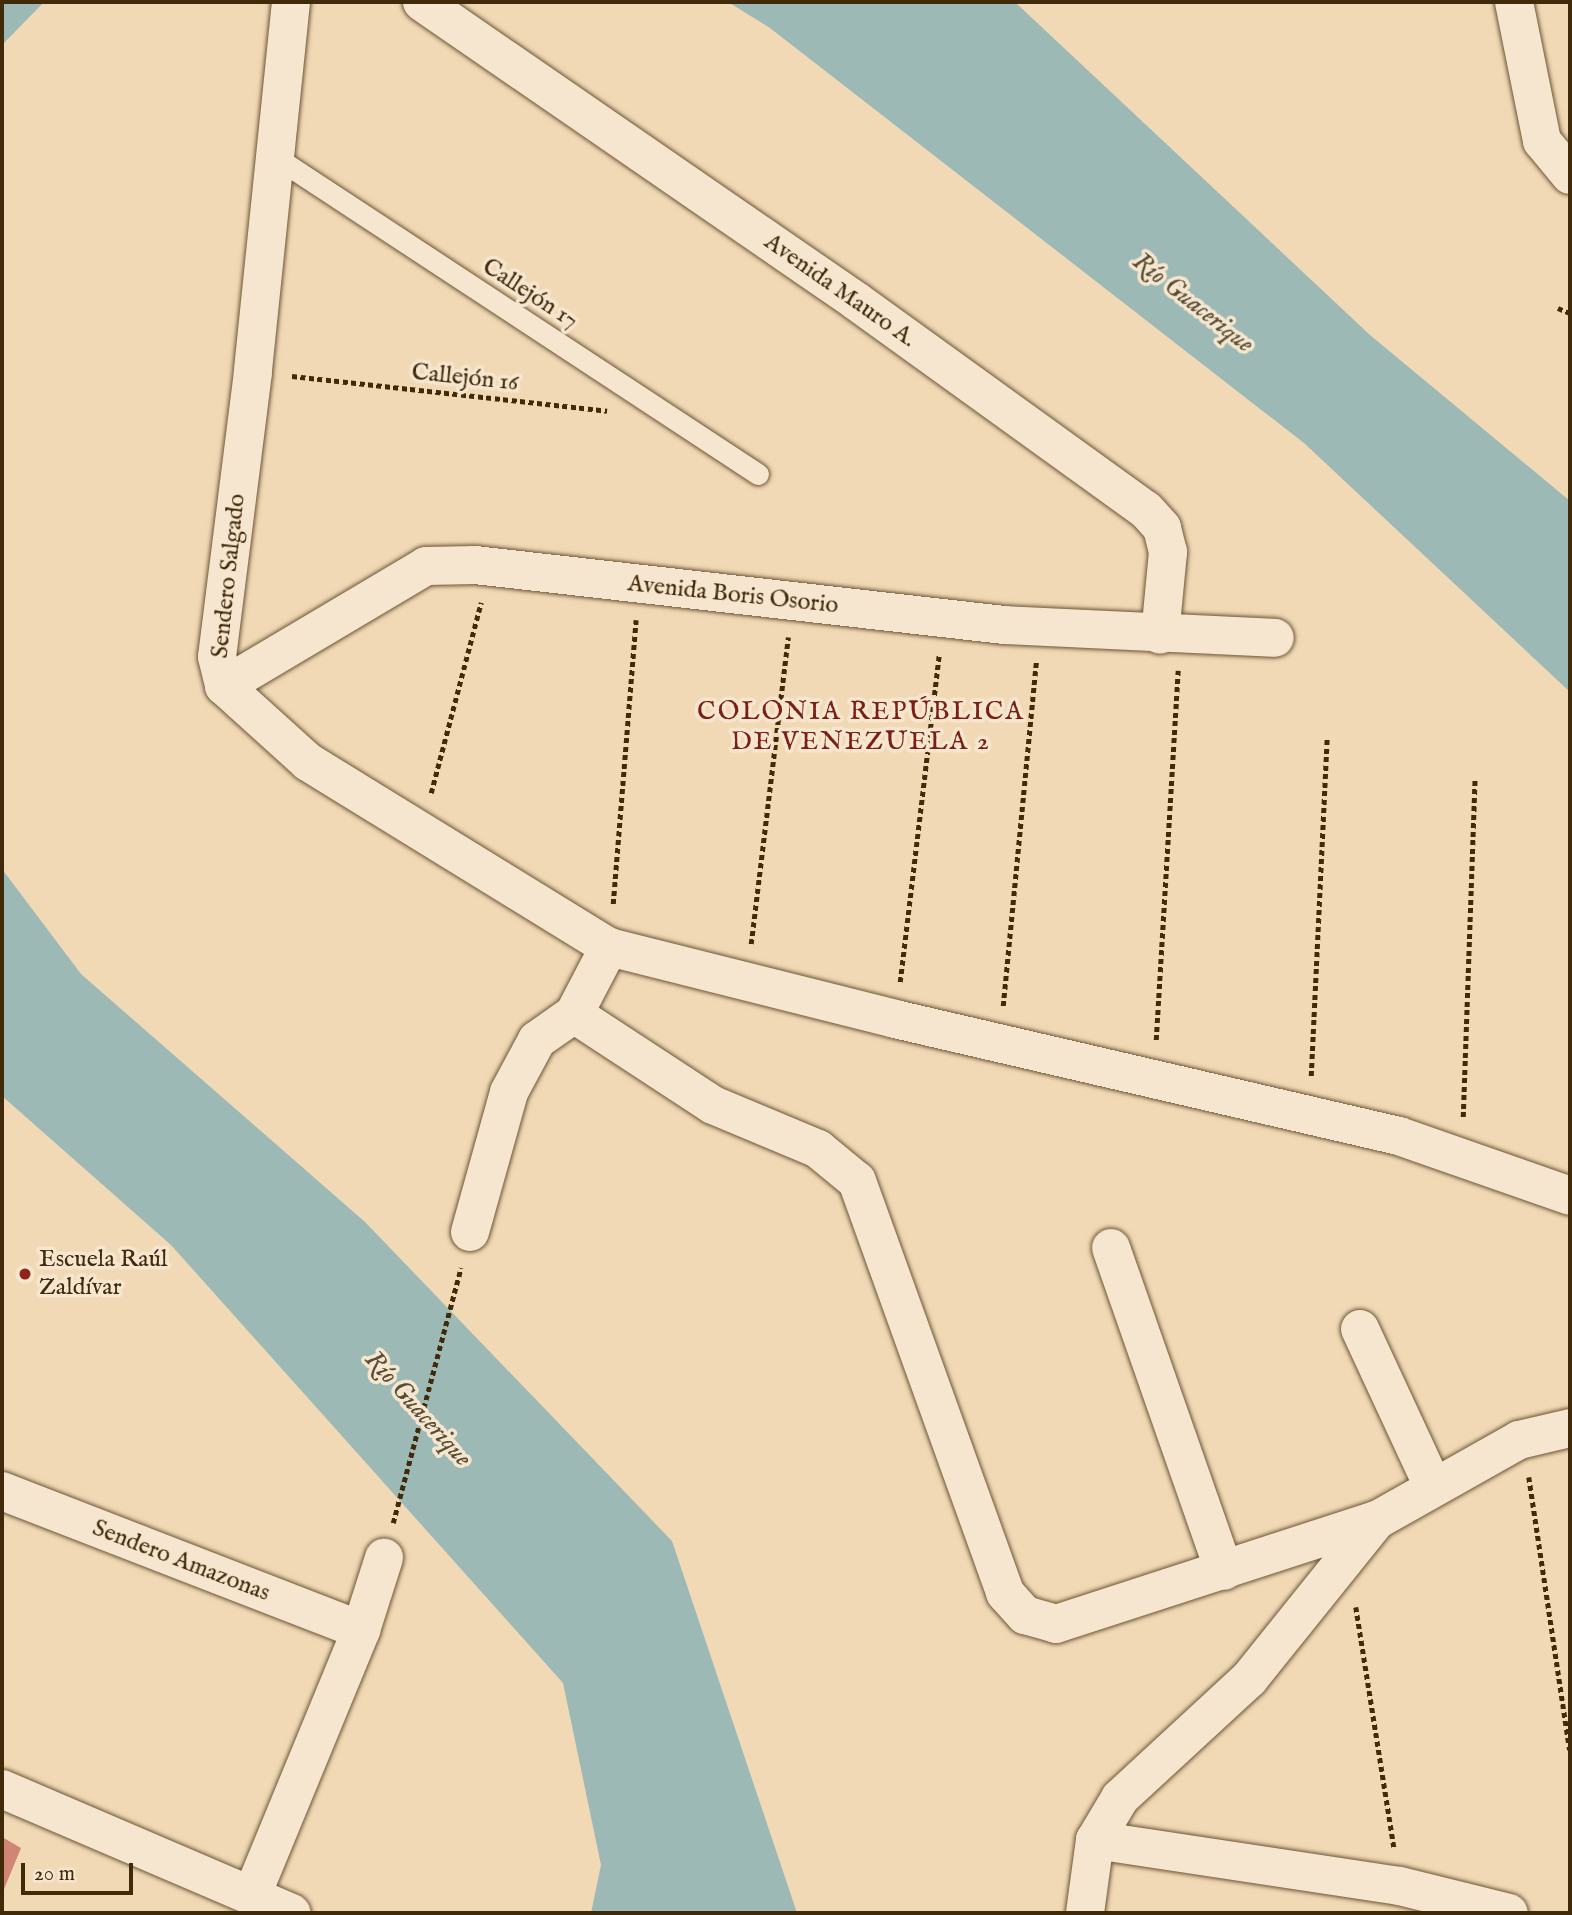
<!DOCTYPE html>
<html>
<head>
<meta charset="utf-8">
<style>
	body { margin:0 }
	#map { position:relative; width:1572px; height:1915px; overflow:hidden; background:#f1d9b6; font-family:"IM FELL English",serif }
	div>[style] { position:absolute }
	.water>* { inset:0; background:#9cb9b6 }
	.building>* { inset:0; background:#d18574 }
	.path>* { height:4.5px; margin-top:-2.25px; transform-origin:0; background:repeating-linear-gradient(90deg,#402a09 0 5px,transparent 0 8.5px) }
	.roads { filter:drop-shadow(0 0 2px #6c5634) drop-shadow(0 0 2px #6c5634) }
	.lane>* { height:21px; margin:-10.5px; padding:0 10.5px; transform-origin:10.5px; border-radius:10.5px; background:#f6e6d0 }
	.street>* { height:38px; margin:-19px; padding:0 19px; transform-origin:19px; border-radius:19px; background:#f6e6d0 }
	.dots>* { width:19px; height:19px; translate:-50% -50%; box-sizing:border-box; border:4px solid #f6e6d0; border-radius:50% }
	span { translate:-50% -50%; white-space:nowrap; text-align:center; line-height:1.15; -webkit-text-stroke:7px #f6e6d0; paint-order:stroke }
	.street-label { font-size:24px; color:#402a09 }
	.poi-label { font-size:24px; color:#402a09 }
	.left { translate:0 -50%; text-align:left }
	.water-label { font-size:26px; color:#574e34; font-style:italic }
	.neighbourhood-label { font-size:26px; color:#7a1f14; letter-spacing:2px }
	.frame { position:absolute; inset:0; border:4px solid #402a09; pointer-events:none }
	.scale { position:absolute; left:21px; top:1863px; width:112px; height:32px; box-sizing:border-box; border:4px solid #402a09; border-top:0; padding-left:9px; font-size:21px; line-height:24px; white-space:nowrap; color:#402a09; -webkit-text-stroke:5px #f6e6d0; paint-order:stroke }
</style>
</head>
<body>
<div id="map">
	<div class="water">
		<i style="clip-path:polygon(2px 2px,44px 2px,2px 45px)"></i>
		<i style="clip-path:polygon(728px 2px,1015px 2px,1370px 335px,1570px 501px,1570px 692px,1304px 443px,770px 28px)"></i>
		<i style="clip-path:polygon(2px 869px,81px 974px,365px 1222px,672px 1541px,797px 1913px,591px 1913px,601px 1865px,563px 1683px,171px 1245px,2px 1096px)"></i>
	</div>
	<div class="building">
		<i style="clip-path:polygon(2px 1837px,21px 1848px,2px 1894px)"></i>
	</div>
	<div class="path">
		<i style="left:1558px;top:308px;width:13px;rotate:23deg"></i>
		<i style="left:292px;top:376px;width:317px;rotate:6.3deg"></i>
		<i style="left:431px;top:793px;width:197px;rotate:-75.3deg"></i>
		<i style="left:613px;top:904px;width:285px;rotate:-85.4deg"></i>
		<i style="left:751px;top:944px;width:309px;rotate:-83.1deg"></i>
		<i style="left:900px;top:982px;width:330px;rotate:-83.2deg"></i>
		<i style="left:1003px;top:1006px;width:345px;rotate:-84.5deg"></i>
		<i style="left:1156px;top:1040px;width:370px;rotate:-86.6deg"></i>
		<i style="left:1311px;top:1076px;width:338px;rotate:-87.3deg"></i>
		<i style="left:1463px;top:1117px;width:338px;rotate:-88deg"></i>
		<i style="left:1529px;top:1477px;width:276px;rotate:81.5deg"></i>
		<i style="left:393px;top:1523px;width:264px;rotate:-75.1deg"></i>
		<i style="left:1356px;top:1607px;width:243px;rotate:81deg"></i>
	</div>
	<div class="roads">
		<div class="lane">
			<i style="left:274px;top:156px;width:579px;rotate:33.31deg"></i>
		</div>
		<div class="street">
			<i style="left:291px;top:2px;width:372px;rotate:95.9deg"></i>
			<i style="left:253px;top:372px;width:287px;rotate:97.2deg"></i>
			<i style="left:217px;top:657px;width:30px;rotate:76deg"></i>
			<i style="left:224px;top:686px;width:113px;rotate:42.1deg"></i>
			<i style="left:308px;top:762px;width:353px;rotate:31.6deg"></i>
			<i style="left:609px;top:947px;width:295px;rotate:14.1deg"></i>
			<i style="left:895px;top:1019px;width:517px;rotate:13.07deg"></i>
			<i style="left:1399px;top:1136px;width:181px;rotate:19.3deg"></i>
			<i style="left:422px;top:2px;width:527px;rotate:34.56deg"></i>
			<i style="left:856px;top:301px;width:357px;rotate:35.8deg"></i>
			<i style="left:1146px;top:510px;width:24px;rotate:48deg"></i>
			<i style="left:1162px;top:528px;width:25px;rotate:76deg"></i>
			<i style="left:1168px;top:552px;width:83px;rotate:95.5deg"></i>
			<i style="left:1514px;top:2px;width:142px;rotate:78.6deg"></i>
			<i style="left:1542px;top:141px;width:44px;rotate:50.5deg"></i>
			<i style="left:224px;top:686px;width:235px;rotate:-30.7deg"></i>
			<i style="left:426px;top:566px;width:49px;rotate:-1.2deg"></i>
			<i style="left:475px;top:565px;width:532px;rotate:6.47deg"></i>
			<i style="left:1004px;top:625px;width:271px;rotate:2.7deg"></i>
			<i style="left:574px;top:1014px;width:166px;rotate:33.2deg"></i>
			<i style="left:713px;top:1105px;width:114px;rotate:22.7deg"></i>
			<i style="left:818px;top:1149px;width:50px;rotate:39.4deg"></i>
			<i style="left:857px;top:1181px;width:438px;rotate:70.2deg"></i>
			<i style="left:1005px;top:1593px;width:30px;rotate:48deg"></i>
			<i style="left:1025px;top:1615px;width:32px;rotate:16deg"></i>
			<i style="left:1056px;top:1624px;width:337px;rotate:-18deg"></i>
			<i style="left:1377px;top:1520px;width:163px;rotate:-29.4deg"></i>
			<i style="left:1519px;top:1440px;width:52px;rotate:-13.2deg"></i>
			<i style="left:470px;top:1232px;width:145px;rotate:-74.4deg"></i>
			<i style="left:509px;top:1092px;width:59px;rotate:-61.7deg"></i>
			<i style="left:537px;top:1040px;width:45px;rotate:-35.1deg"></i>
			<i style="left:574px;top:1014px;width:76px;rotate:-62.4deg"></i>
			<i style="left:1111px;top:1248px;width:342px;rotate:70.7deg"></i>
			<i style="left:1360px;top:1329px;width:173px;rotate:65.1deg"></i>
			<i style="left:2px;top:1491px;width:385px;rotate:21.2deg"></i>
			<i style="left:2px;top:1789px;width:315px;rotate:23.2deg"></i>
			<i style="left:1095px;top:1840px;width:308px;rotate:8.6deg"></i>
			<i style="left:1400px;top:1886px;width:112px;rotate:13.9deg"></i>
			<i style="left:252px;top:1895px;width:287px;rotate:-67.6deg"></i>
			<i style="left:361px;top:1630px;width:76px;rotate:-72.3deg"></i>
			<i style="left:1085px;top:1913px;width:74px;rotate:-82.2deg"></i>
			<i style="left:1095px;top:1840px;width:49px;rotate:-59.2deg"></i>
			<i style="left:1120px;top:1798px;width:176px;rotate:-42.7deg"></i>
			<i style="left:1249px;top:1679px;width:204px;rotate:-51.2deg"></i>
		</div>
	</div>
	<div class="dots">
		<i style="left:25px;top:1274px;background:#8f2418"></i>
	</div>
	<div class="street-label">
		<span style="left:840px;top:291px;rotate:35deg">Avenida Mauro A.</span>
		<span style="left:530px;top:294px;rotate:33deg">Callejón 17</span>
		<span style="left:465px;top:378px;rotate:6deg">Callejón 16</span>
		<span style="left:229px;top:576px;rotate:-84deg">Sendero Salgado</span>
		<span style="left:733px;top:595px;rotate:6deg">Avenida Boris Osorio</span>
		<span style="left:181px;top:1561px;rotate:21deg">Sendero Amazonas</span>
	</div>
	<div class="poi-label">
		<span class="left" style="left:39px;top:1274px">Escuela Raúl<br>Zaldívar</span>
	</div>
	<div class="water-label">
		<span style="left:1193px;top:303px;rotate:38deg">Río Guacerique</span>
		<span style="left:418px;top:1409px;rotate:48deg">Río Guacerique</span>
	</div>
	<div class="neighbourhood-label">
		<span style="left:861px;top:727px">COLONIA REPÚBLICA<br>DE VENEZUELA 2</span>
	</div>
	<div class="frame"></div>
	<div class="scale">20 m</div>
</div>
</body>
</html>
